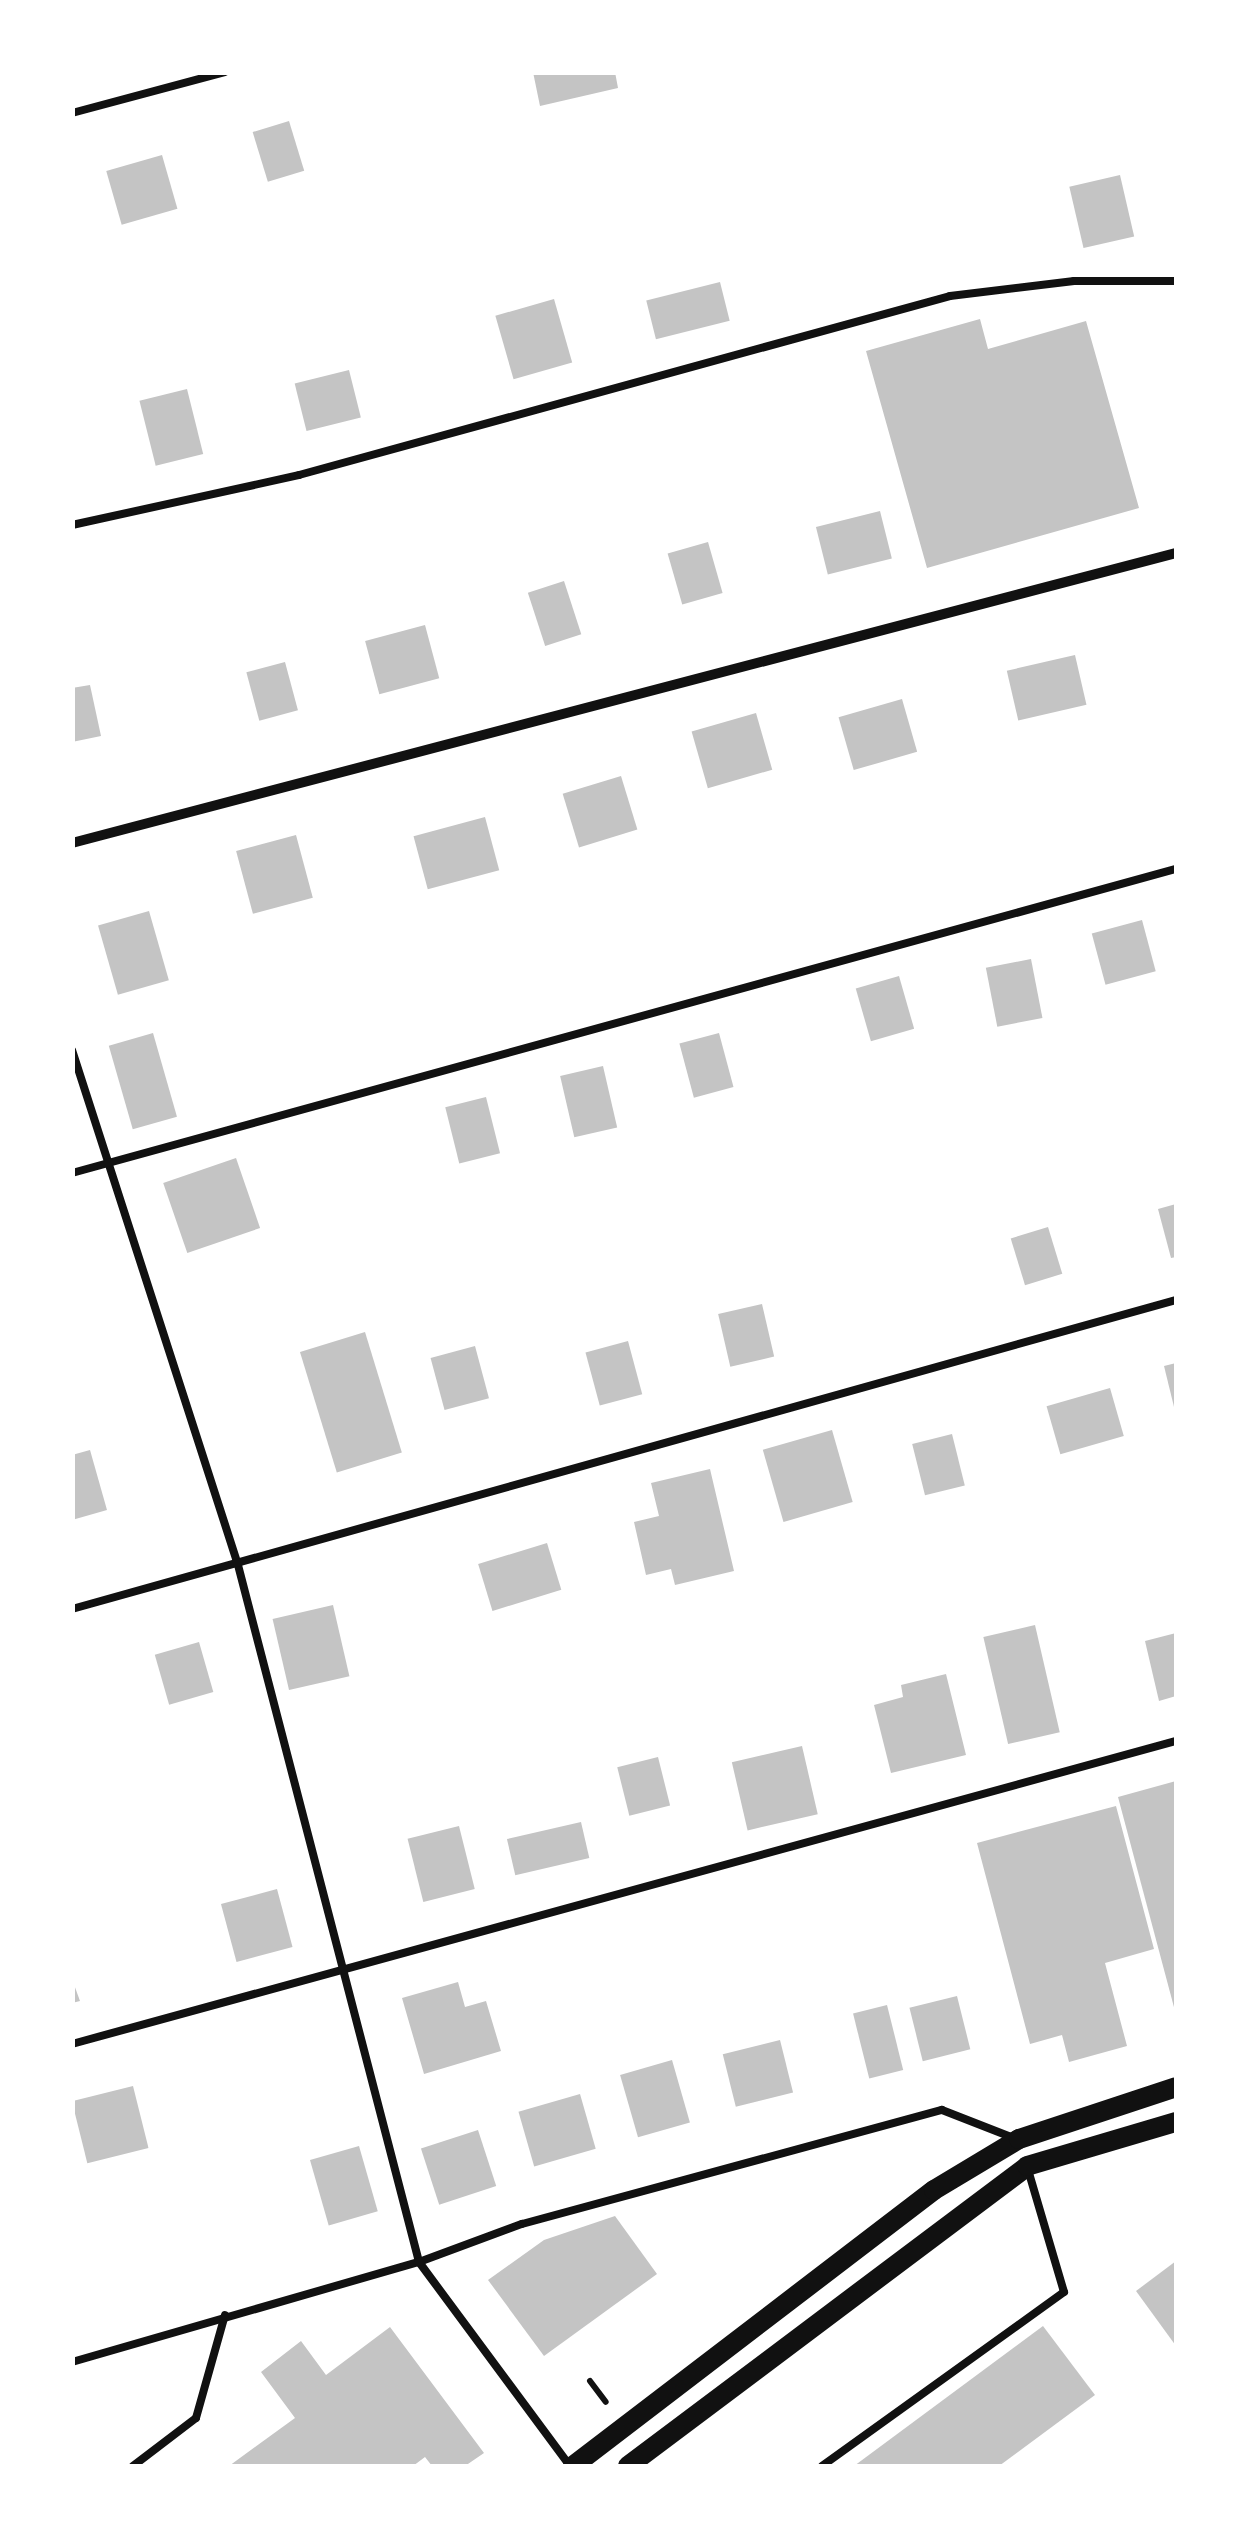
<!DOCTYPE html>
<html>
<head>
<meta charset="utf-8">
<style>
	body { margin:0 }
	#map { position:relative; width:1249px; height:2539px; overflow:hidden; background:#fff; font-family:Mulish,sans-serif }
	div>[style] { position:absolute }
	.building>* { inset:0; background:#c4c4c4; transform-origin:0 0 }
	.path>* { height:6px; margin:-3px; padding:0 3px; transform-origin:3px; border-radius:3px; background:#111 }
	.service>* { height:8px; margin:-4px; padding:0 4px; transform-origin:4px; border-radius:4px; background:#111 }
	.minor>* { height:10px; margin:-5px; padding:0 5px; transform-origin:5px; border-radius:5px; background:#111 }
	.secondary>* { height:20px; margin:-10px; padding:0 10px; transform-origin:10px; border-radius:10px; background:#111 }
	span { translate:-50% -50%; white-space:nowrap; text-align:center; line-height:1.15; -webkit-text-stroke:9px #fff; paint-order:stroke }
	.frame { position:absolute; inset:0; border:75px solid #fff; pointer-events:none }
</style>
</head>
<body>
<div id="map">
	<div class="building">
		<i style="clip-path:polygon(533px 72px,615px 72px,618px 88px,540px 106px)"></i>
		<i style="left:289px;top:121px;width:52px;height:38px;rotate:73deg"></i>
		<i style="left:162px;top:155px;width:56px;height:58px;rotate:74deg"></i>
		<i style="left:1120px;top:175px;width:63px;height:52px;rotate:77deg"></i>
		<i style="left:720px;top:282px;width:40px;height:76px;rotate:76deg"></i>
		<i style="left:554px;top:299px;width:66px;height:61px;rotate:74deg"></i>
		<i style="clip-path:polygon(980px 319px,988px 349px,1086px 321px,1139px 508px,927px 568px,866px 351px)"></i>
		<i style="left:349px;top:370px;width:49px;height:56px;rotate:76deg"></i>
		<i style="left:187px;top:389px;width:67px;height:49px;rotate:76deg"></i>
		<i style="left:880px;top:511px;width:49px;height:66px;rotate:76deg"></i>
		<i style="left:708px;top:542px;width:53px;height:42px;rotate:74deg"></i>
		<i style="left:564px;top:581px;width:56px;height:38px;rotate:72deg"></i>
		<i style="left:425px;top:625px;width:55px;height:62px;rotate:75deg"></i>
		<i style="left:1075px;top:655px;width:51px;height:70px;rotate:77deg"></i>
		<i style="left:285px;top:662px;width:50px;height:40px;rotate:75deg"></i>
		<i style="clip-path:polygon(90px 685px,101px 736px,72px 742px,72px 688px)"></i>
		<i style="left:902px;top:699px;width:55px;height:66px;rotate:74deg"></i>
		<i style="left:756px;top:713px;width:59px;height:67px;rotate:74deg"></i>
		<i style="left:621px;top:776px;width:56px;height:61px;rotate:73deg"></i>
		<i style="left:485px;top:817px;width:55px;height:74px;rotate:75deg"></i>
		<i style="left:296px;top:835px;width:65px;height:62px;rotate:75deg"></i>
		<i style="left:149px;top:911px;width:72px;height:53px;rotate:74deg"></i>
		<i style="left:1142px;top:920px;width:53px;height:52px;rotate:75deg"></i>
		<i style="left:1031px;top:959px;width:60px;height:46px;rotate:79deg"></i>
		<i style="left:899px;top:976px;width:55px;height:45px;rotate:74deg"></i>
		<i style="left:153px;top:1033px;width:87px;height:46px;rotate:74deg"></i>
		<i style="left:719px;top:1033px;width:56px;height:41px;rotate:75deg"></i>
		<i style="left:603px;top:1066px;width:63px;height:44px;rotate:77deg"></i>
		<i style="left:486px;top:1097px;width:58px;height:42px;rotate:76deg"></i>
		<i style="left:236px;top:1158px;width:74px;height:77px;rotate:71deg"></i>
		<i style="clip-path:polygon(1176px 1204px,1176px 1257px,1171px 1258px,1158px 1209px)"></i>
		<i style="left:1048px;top:1227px;width:49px;height:39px;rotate:73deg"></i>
		<i style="left:762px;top:1304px;width:54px;height:45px;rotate:77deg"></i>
		<i style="left:365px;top:1332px;width:126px;height:68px;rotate:73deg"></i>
		<i style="left:628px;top:1341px;width:55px;height:44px;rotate:75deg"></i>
		<i style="left:475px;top:1346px;width:54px;height:46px;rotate:75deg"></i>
		<i style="clip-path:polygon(1176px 1363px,1176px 1411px,1175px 1411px,1164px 1366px)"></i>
		<i style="left:1110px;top:1388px;width:50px;height:66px;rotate:74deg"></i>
		<i style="left:832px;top:1430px;width:75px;height:72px;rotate:74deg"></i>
		<i style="left:952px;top:1434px;width:53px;height:41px;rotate:76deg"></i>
		<i style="clip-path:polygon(90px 1450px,107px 1510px,72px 1520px,72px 1455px)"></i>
		<i style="clip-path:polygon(710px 1469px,734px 1571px,675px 1585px,671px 1569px,646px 1575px,634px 1522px,659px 1516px,651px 1483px)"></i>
		<i style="left:547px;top:1543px;width:49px;height:72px;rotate:73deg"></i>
		<i style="left:333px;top:1605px;width:73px;height:62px;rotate:77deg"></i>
		<i style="left:1035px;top:1625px;width:110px;height:53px;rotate:77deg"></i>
		<i style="clip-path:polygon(1176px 1633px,1176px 1696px,1159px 1701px,1145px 1641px)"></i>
		<i style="left:199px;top:1642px;width:52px;height:46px;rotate:74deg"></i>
		<i style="clip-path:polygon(946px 1674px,966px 1755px,891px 1773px,874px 1705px,903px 1697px,901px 1685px)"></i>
		<i style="left:802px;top:1746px;width:70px;height:72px;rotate:77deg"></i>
		<i style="left:658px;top:1757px;width:50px;height:42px;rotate:76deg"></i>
		<i style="clip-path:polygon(1176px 1781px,1176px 2011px,1175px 2011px,1118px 1797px)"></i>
		<i style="clip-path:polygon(1116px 1806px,1154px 1949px,1105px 1963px,1127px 2046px,1069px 2062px,1062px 2035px,1030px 2044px,977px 1843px)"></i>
		<i style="left:581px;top:1822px;width:37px;height:76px;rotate:77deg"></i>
		<i style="left:459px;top:1826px;width:65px;height:53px;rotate:76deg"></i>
		<i style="left:277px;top:1889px;width:60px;height:58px;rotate:75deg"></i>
		<i style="clip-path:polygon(72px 1979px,80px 2001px,72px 2003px)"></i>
		<i style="clip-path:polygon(458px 1982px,465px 2007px,486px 2001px,501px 2051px,424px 2074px,402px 1998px)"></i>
		<i style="left:957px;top:1996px;width:55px;height:49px;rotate:76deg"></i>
		<i style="left:887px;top:2005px;width:67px;height:35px;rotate:76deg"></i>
		<i style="left:780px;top:2040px;width:54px;height:59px;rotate:76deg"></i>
		<i style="left:672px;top:2060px;width:65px;height:54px;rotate:74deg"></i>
		<i style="left:133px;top:2086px;width:64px;height:63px;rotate:76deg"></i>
		<i style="left:580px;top:2094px;width:57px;height:64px;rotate:74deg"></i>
		<i style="left:478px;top:2130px;width:59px;height:60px;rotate:72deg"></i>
		<i style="left:359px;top:2146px;width:68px;height:51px;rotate:74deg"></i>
		<i style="clip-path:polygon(615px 2216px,657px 2274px,544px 2356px,488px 2280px,544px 2240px)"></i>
		<i style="clip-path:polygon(1176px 2261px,1176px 2346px,1136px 2291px)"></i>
		<i style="clip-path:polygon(1043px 2326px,1095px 2395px,999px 2466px,854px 2466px)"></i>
		<i style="clip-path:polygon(390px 2327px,484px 2453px,465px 2466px,432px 2466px,425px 2457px,413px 2466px,229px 2466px,295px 2418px,261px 2372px,301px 2341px,326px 2375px)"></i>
	</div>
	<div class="path">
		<i style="left:590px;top:2381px;width:26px;rotate:53deg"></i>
	</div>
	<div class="service">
		<i style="left:72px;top:113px;width:158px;rotate:-15deg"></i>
		<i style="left:72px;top:525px;width:232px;rotate:-12.4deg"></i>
		<i style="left:299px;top:475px;width:675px;rotate:-15.37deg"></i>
		<i style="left:950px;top:296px;width:125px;rotate:-6.9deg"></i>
		<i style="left:1074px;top:281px;width:102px"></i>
		<i style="left:72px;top:1050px;width:541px;rotate:72.13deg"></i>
		<i style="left:238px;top:1565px;width:720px;rotate:75.44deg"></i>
		<i style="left:419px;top:2262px;width:254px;rotate:53.5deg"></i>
		<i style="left:72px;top:1173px;width:1145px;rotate:-15.4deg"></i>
		<i style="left:72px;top:1609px;width:1146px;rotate:-15.64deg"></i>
		<i style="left:72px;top:2044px;width:1145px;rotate:-15.35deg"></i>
		<i style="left:72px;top:2362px;width:361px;rotate:-16.1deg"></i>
		<i style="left:419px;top:2262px;width:110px;rotate:-20.3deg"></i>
		<i style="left:522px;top:2224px;width:435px;rotate:-15.2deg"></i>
		<i style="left:942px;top:2110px;width:77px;rotate:21.3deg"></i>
		<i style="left:133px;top:2466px;width:79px;rotate:-37.3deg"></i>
		<i style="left:196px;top:2418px;width:107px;rotate:-74.3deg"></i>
		<i style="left:822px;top:2466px;width:298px;rotate:-35.7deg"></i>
		<i style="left:1064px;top:2292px;width:127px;rotate:-106.4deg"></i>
	</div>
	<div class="minor">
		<i style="left:72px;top:843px;width:1141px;rotate:-14.72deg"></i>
	</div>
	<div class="secondary">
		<i style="left:573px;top:2466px;width:454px;rotate:-37.4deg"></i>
		<i style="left:934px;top:2190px;width:99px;rotate:-31deg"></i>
		<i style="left:1019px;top:2139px;width:165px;rotate:-18.3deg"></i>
		<i style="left:628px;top:2466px;width:499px;rotate:-36.9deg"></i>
		<i style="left:1027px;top:2166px;width:155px;rotate:-16.5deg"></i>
	</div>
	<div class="frame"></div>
</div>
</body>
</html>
